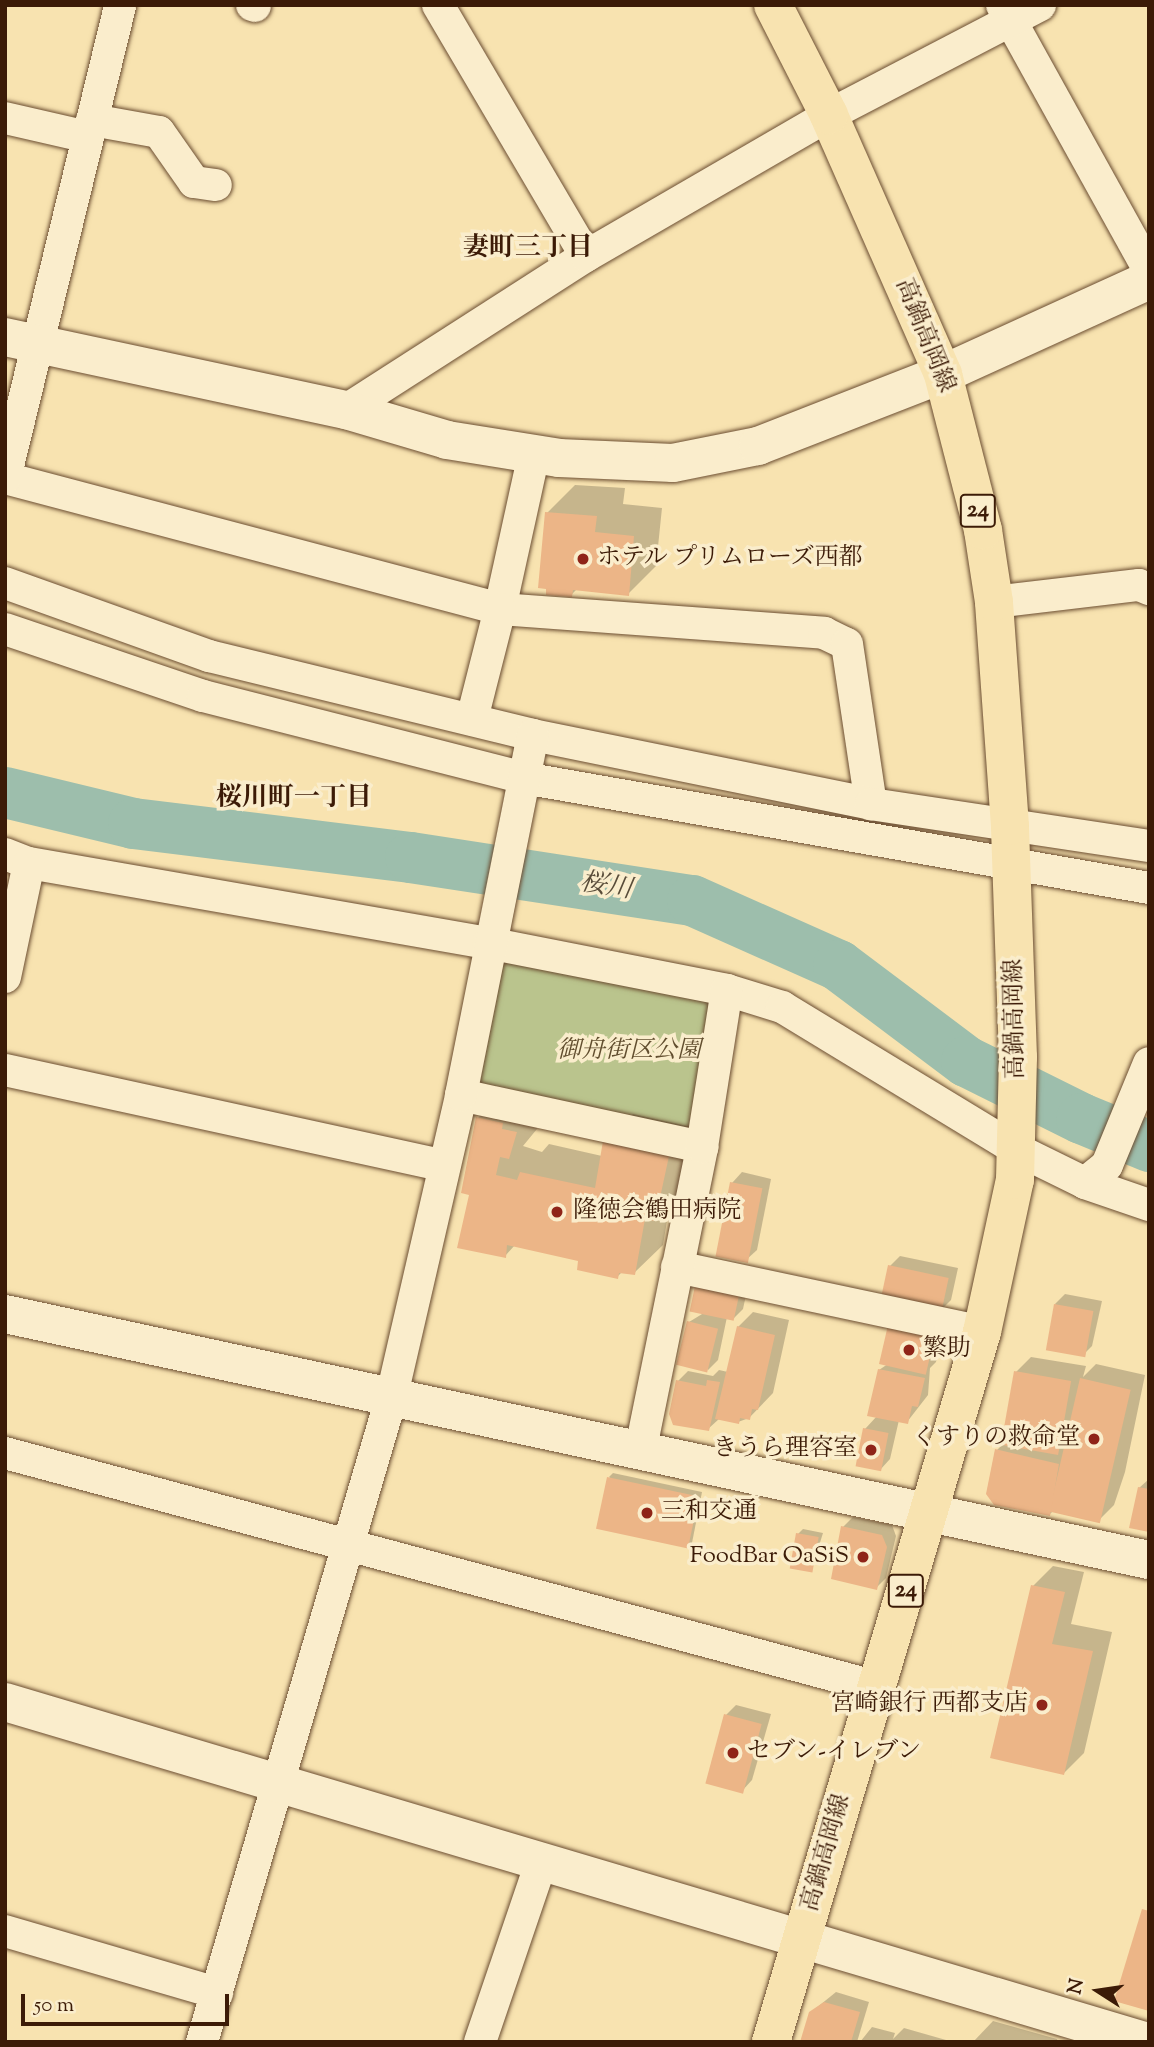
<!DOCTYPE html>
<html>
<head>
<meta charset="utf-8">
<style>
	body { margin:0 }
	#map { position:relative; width:1154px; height:2047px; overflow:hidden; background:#f8e3b0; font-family:"Sorts Mill Goudy","Noto Serif JP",serif }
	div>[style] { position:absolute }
	.green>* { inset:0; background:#bac48d; transform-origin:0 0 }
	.shadow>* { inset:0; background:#0003 }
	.river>* { height:51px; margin:-25.5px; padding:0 25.5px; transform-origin:25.5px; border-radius:25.5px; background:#9dbeac }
	.building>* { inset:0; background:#ecb587; transform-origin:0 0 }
	.roads { filter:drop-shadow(0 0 2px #6b4d31) drop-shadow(0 0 2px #6b4d31) }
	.street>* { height:32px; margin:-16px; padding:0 16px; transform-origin:16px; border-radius:16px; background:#faedcc }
	.secondary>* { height:38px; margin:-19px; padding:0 19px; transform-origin:19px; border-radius:19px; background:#faedcc }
	.primary>* { height:38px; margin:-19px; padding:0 19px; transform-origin:19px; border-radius:19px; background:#f8e3b0 }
	.dots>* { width:19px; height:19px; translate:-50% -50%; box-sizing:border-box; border:4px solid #faedcc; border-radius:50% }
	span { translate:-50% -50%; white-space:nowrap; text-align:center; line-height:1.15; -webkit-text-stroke:7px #faedcc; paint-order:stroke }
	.shield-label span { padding:2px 5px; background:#faedcc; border:2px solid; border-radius:5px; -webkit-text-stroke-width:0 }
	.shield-label { font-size:23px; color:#3c1b07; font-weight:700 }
	.street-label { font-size:24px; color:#3c1b07 }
	.poi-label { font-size:24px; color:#3c1b07 }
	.left { translate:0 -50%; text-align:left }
	.right { translate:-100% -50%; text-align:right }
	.park-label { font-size:24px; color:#624e2f; font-style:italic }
	.neighbourhood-label { font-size:26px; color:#3c1b07; font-weight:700 }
	.water-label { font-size:26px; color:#594c39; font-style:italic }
	.frame { position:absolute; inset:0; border:7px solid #3c1b07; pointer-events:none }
	.north { position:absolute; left:1063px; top:1956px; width:70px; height:70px; -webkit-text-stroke:5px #faedcc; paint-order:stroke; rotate:282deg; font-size:19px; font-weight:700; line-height:28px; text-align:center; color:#3c1b07 }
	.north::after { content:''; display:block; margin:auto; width:24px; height:32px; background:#3c1b07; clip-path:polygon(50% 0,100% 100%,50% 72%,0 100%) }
	.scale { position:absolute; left:21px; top:1994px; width:208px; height:32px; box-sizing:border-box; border:4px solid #3c1b07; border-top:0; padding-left:9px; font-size:21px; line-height:24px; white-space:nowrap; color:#3c1b07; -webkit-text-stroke:5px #faedcc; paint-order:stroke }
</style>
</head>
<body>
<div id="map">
	<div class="green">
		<i style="left:503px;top:959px;width:214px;height:131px;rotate:11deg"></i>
	</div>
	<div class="shadow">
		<i style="clip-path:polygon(575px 485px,625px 488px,623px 504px,662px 508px,656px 566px,628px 594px,577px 589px,571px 595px,547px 513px)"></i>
		<i style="clip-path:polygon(506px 1089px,544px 1104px,537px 1129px,523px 1146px,542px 1152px,549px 1144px,602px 1156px,605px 1142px,633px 1114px,696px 1128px,683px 1191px,670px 1203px,663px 1245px,634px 1273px,622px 1272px,617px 1277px,580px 1260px,515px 1245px,505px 1256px,471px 1194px,478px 1118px)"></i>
		<i style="clip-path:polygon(742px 1172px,771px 1179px,757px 1250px,746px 1260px,732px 1183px)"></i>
		<i style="clip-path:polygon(900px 1256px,958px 1268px,951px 1300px,941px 1310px,890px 1266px)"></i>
		<i style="clip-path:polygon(748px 1286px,743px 1309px,733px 1319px,727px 1317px,718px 1360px,708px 1370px,689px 1322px)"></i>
		<i style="clip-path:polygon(1065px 1294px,1102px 1301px,1092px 1346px,1082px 1356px,1055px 1304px)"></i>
		<i style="clip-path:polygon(753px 1312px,789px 1320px,773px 1393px,749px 1418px,738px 1422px,719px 1419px,708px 1429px,678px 1381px,688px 1371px,713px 1376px,719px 1370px,728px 1372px,738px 1327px)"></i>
		<i style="clip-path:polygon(944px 1326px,936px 1362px,930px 1368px,928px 1395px,907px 1422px,899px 1420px,890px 1459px,880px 1470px,865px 1429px,877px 1416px,879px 1370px)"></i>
		<i style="clip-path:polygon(1031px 1357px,1086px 1366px,1083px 1377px,1096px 1364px,1145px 1375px,1125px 1472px,1114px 1505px,1099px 1520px,1053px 1511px,1050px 1514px,997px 1450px,1003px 1444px,1016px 1372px)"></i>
		<i style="clip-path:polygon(613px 1473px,702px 1492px,692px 1543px,687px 1548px,609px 1477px)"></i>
		<i style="clip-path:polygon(1149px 1479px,1149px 1530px,1139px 1488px)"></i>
		<i style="clip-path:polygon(853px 1517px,892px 1525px,896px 1536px,886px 1578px,876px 1588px,843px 1527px)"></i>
		<i style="clip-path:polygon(803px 1529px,823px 1533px,811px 1571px,798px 1534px)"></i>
		<i style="clip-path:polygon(1053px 1566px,1084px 1572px,1071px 1624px,1112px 1632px,1084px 1753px,1064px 1773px,1033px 1586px)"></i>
		<i style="clip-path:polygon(736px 1705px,771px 1714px,752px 1780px,742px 1791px,726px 1715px)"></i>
		<i style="clip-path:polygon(836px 1992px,869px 2002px,857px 2042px,802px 2042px,810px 2013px)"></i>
		<i style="clip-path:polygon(993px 2021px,1057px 2039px,1058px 2042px,973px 2042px)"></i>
		<i style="clip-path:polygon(872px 2027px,895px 2033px,893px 2039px,904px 2028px,946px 2040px,860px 2042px)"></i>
	</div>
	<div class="river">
		<i style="left:5px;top:792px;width:132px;rotate:13.6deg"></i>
		<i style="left:133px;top:823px;width:279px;rotate:7deg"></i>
		<i style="left:410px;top:857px;width:285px;rotate:8.7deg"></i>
		<i style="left:692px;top:900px;width:160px;rotate:24deg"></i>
		<i style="left:838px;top:965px;width:160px;rotate:36.9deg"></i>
		<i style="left:966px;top:1061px;width:128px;rotate:26.4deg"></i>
		<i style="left:1081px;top:1118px;width:74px;rotate:22.4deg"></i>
	</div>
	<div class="building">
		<i style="clip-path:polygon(545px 512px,597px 516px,595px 532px,634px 536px,629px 596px,573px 590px,572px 597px,546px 595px,546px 589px,538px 588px)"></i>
		<i style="clip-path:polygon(476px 1117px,503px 1123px,502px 1129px,517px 1132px,509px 1159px,500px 1157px,496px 1175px,517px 1180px,520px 1172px,595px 1188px,603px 1141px,669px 1156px,655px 1221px,645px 1219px,635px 1275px,619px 1273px,618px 1279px,577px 1270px,578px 1261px,507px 1245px,506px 1258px,457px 1248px,469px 1195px,461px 1193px)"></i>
		<i style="left:730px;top:1182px;width:33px;height:76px;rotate:11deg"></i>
		<i style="left:888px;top:1265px;width:62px;height:34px;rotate:12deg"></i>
		<i style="left:695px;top:1286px;width:45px;height:26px;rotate:12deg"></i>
		<i style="left:1054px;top:1304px;width:40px;height:47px;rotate:10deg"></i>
		<i style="left:687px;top:1321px;width:32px;height:45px;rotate:14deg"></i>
		<i style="left:888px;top:1325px;width:48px;height:40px;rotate:13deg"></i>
		<i style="clip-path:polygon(737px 1326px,775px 1335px,758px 1410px,752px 1409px,750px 1420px,740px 1418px,739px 1424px,715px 1419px)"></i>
		<i style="clip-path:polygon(878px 1369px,925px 1378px,918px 1407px,912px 1406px,908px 1424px,867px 1416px)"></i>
		<i style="left:1014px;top:1371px;width:58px;height:75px;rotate:10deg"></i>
		<i style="left:1080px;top:1378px;width:52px;height:137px;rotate:13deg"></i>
		<i style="clip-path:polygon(676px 1380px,706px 1386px,707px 1380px,720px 1382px,709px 1431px,673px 1425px,669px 1414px)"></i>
		<i style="left:863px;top:1428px;width:26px;height:39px;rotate:11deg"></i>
		<i style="clip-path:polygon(995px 1449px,1059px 1464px,1050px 1516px,994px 1505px,986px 1494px)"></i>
		<i style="left:607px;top:1477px;width:94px;height:53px;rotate:12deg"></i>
		<i style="clip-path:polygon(1138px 1487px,1149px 1489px,1149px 1532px,1129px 1528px)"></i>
		<i style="clip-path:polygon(841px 1526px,882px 1535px,887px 1547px,877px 1590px,831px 1579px)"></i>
		<i style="left:796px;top:1533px;width:23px;height:36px;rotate:10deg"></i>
		<i style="clip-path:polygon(1031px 1585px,1065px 1592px,1052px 1644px,1093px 1651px,1064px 1775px,990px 1758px)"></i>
		<i style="left:724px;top:1714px;width:39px;height:72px;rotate:15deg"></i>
		<i style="clip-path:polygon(1142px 1909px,1149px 1911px,1149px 2011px,1114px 2001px)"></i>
		<i style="clip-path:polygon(824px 2002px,860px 2012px,851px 2042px,800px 2042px,809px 2012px)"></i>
	</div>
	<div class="roads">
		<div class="street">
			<i style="left:252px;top:5px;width:3px;rotate:18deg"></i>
			<i style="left:438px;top:5px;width:291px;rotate:59.5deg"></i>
			<i style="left:1002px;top:5px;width:303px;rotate:61deg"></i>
			<i style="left:5px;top:118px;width:85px;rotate:12.9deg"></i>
			<i style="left:92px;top:120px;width:68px;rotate:10.2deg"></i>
			<i style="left:159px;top:132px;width:61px;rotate:55deg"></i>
			<i style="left:194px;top:182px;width:22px;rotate:8deg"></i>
			<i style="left:346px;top:410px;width:285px;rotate:-32.7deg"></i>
			<i style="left:586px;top:256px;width:281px;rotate:-30.1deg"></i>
			<i style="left:829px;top:115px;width:238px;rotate:-27.5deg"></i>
			<i style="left:534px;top:454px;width:159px;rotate:102.4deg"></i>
			<i style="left:500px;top:609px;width:325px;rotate:4.2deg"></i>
			<i style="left:824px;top:633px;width:25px;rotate:26deg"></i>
			<i style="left:847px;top:644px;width:162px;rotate:81.5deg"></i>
			<i style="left:5px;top:478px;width:512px;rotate:14.82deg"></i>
			<i style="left:500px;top:609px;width:114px;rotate:104.3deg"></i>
			<i style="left:5px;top:478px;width:487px;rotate:-76.3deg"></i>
			<i style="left:5px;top:583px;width:217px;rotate:19.7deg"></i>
			<i style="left:209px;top:656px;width:333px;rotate:13.7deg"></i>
			<i style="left:533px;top:735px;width:345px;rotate:11.5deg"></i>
			<i style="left:871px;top:804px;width:281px;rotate:8.6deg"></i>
			<i style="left:994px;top:602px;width:146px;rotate:-6.7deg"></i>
			<i style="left:1139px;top:585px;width:11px;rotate:22deg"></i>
			<i style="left:5px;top:629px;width:209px;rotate:18.7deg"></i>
			<i style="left:203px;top:696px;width:331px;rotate:14.3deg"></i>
			<i style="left:524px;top:778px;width:635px;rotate:9.98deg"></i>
			<i style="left:5px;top:854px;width:26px;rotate:21deg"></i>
			<i style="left:29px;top:863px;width:466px;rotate:9.9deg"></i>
			<i style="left:488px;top:943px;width:244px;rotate:11.1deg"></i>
			<i style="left:727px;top:990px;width:58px;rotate:17.2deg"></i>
			<i style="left:782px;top:1007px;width:274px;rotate:31.3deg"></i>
			<i style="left:1016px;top:1149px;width:77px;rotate:26.2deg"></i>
			<i style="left:1085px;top:1183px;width:68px;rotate:19deg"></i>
			<i style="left:5px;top:977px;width:116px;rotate:-78.1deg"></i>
			<i style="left:5px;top:1070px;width:449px;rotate:12.3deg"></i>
			<i style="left:461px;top:1095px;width:247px;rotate:12.2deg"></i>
			<i style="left:1085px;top:1183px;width:28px;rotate:-39deg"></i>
			<i style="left:1107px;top:1165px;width:110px;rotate:-67.6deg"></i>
			<i style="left:677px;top:1267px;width:312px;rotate:12deg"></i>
			<i style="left:5px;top:1453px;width:903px;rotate:15.02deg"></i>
			<i style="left:640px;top:1453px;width:312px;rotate:-78.5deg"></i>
			<i style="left:702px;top:1147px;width:159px;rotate:-81deg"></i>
			<i style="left:5px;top:1931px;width:221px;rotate:16.3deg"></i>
			<i style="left:202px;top:2042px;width:674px;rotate:-73.63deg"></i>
			<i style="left:392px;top:1395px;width:308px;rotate:-77deg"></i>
			<i style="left:461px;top:1095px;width:367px;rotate:-78.7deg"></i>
			<i style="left:480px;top:2042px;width:192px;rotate:-71.2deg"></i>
		</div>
		<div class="secondary">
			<i style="left:5px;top:337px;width:349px;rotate:12.1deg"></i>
			<i style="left:346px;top:410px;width:105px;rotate:16.5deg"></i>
			<i style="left:447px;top:440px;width:113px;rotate:9.1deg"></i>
			<i style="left:559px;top:458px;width:114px;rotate:2.5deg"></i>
			<i style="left:673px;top:463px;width:87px;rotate:-11.3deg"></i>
			<i style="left:758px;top:446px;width:199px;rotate:-21.3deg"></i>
			<i style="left:943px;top:374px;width:226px;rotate:-24.5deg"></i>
			<i style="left:5px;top:1314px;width:1170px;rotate:12.14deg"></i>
			<i style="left:5px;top:1702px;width:1192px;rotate:16.57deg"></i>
		</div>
		<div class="primary">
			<i style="left:771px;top:2042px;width:741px;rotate:-73.45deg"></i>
			<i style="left:982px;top:1332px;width:156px;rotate:-77.8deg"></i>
			<i style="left:1015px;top:1180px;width:123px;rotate:-88.6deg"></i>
			<i style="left:1018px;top:1057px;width:231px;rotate:-92deg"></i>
			<i style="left:1010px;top:826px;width:225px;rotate:-94.1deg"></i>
			<i style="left:994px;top:602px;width:73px;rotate:-98.7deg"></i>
			<i style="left:983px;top:530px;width:161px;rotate:-104.4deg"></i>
			<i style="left:943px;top:374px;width:283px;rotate:-113.8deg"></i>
			<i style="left:829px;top:115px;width:123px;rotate:-117deg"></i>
		</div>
	</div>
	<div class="dots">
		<i style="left:583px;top:559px;background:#8f2418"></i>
		<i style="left:557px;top:1212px;background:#8f2418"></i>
		<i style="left:909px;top:1350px;background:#8f2418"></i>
		<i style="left:1094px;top:1439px;background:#8f2418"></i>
		<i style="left:871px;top:1450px;background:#8f2418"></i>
		<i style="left:647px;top:1513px;background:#8f2418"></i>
		<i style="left:863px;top:1557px;background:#8f2418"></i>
		<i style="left:1042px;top:1705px;background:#8f2418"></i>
		<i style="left:733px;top:1753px;background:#8f2418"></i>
	</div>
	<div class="shield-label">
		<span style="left:978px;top:511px">24</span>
		<span style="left:906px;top:1591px">24</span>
	</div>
	<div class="street-label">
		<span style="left:924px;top:336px;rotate:68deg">高鍋高岡線</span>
		<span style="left:1016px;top:1019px;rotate:-91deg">高鍋高岡線</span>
		<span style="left:827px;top:1853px;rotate:-74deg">高鍋高岡線</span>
	</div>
	<div class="poi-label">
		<span class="left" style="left:597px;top:559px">ホテル プリムローズ西都</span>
		<span class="left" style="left:573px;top:1212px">隆徳会鶴田病院</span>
		<span class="left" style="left:923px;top:1350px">繁助</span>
		<span class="right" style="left:1080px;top:1439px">くすりの救命堂</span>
		<span class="right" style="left:857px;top:1450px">きうら理容室</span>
		<span class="left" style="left:661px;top:1513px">三和交通</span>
		<span class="right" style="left:849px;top:1557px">FoodBar OaSiS</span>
		<span class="right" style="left:1028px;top:1705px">宮崎銀行 西都支店</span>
		<span class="left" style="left:747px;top:1753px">セブン-イレブン</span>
	</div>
	<div class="park-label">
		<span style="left:629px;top:1052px">御舟街区公園</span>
	</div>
	<div class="neighbourhood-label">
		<span style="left:528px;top:249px">妻町三丁目</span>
		<span style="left:294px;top:799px">桜川町一丁目</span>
	</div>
	<div class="water-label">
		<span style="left:606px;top:887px;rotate:9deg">桜川</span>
	</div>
	<div class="frame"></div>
	<div class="north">N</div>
	<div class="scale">50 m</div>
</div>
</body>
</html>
